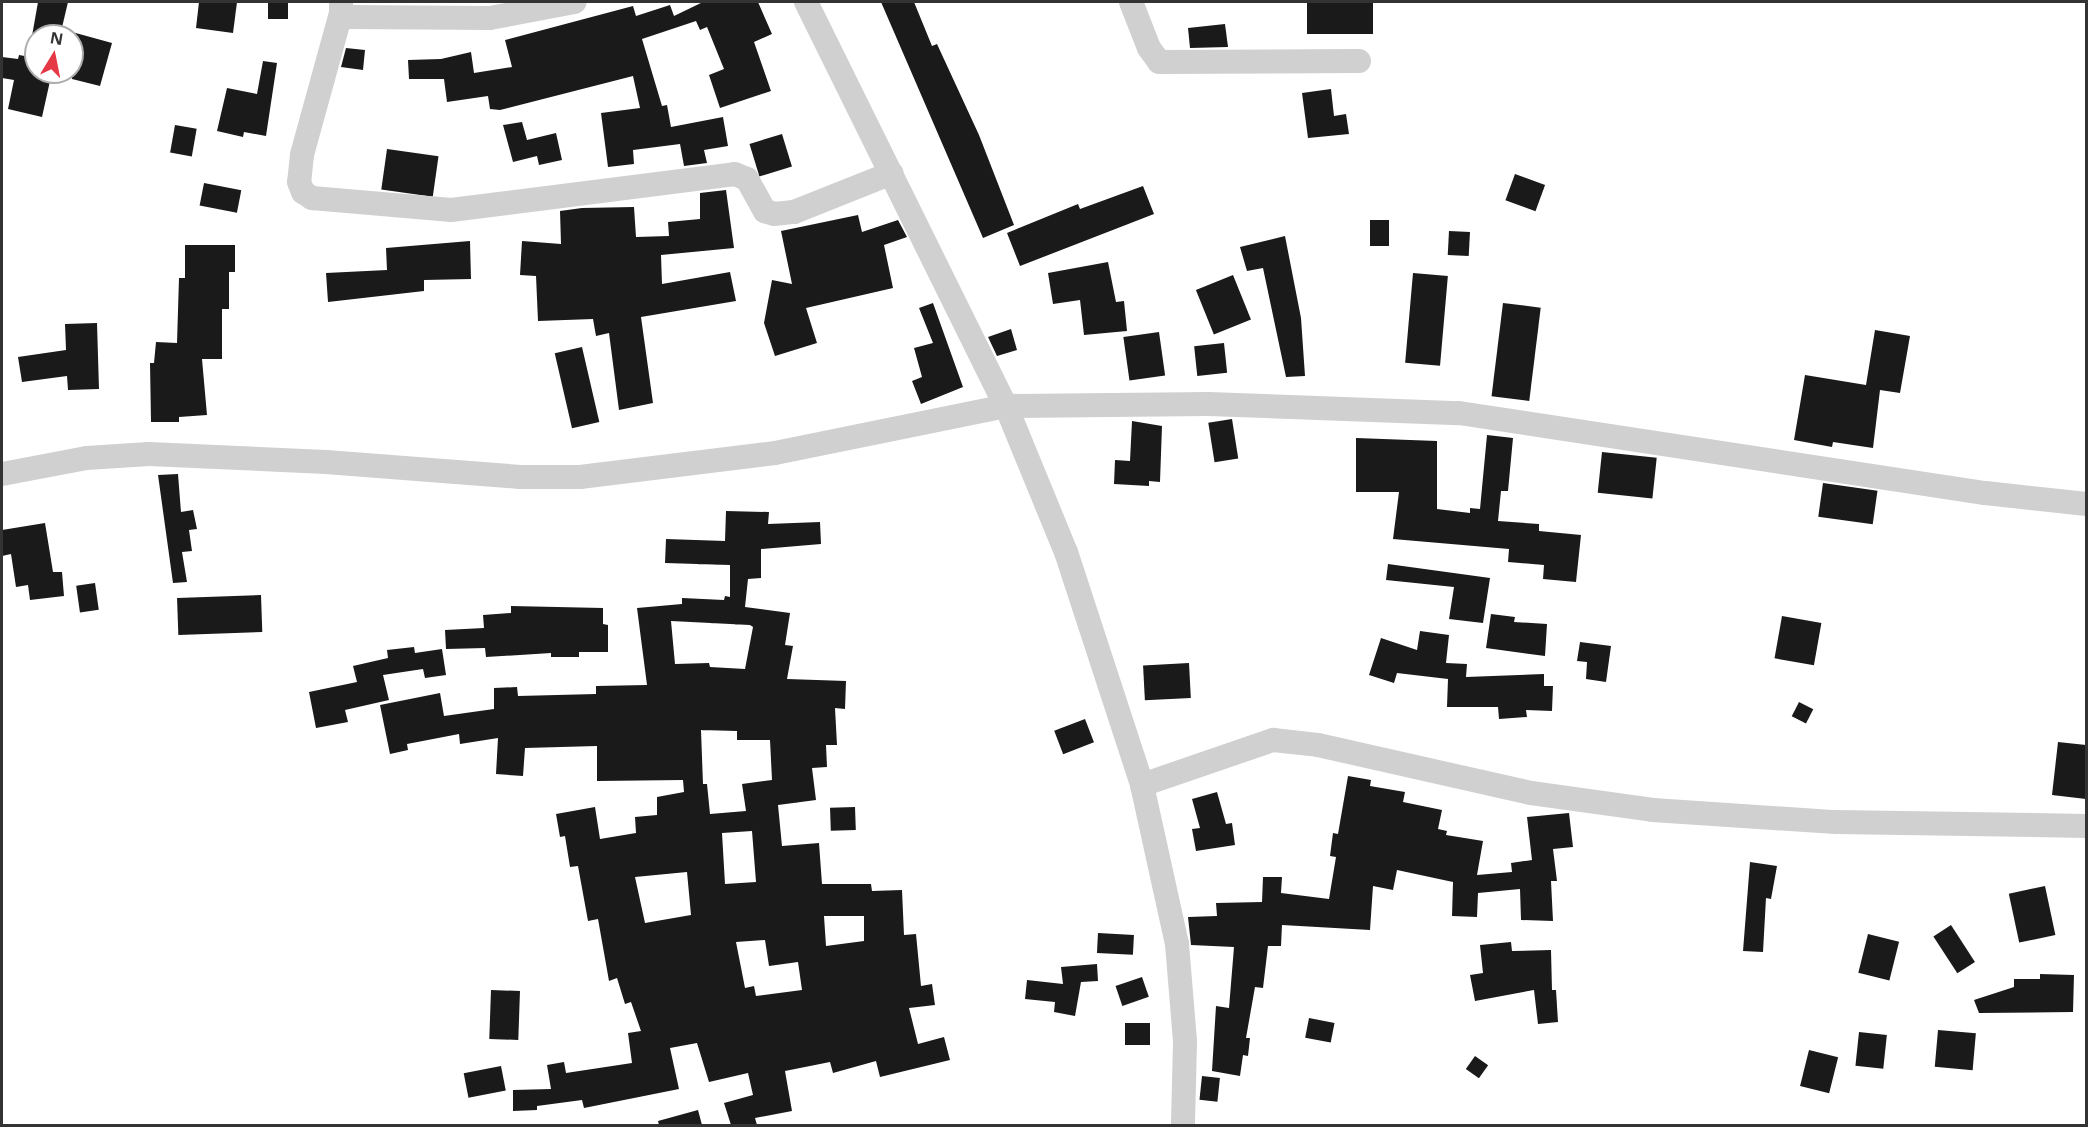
<!DOCTYPE html>
<html>
<head>
<meta charset="utf-8">
<style>
	body { margin:0 }
	#map { position:relative; width:2088px; height:1127px; overflow:hidden; background:#fff; font-family:"Open Sans",sans-serif }
	div>[style] { position:absolute }
	.building>* { inset:0; background:#1a1a1a; transform-origin:0 0 }
	.minor>* { height:24px; margin:-12px; padding:0 12px; transform-origin:12px; border-radius:12px; background:#d0d0d0 }
	span { translate:-50% -50%; white-space:nowrap; text-align:center; line-height:1.15; -webkit-text-stroke:6px #fff; paint-order:stroke }
	.frame { position:absolute; inset:0; border:3px solid #333; pointer-events:none }
	.north { position:absolute; left:24px; top:24px; width:60px; height:60px; box-sizing:border-box; background:#fff; border:2px solid #adadad; border-radius:50%; rotate:10deg; font-size:16px; font-weight:700; line-height:24px; text-align:center; color:#333 }
	.north::after { content:''; display:block; margin:auto; width:21px; height:27px; background:#e63946; clip-path:polygon(50% 0,100% 100%,50% 72%,0 100%) }
</style>
</head>
<body>
<div id="map">
	<div class="building">
		<i style="clip-path:polygon(38px 2px,68px 2px,60px 36px,32px 36px)"></i>
		<i style="clip-path:polygon(199px 2px,237px 2px,233px 33px,196px 28px)"></i>
		<i style="left:268px;top:2px;width:20px;height:17px"></i>
		<i style="clip-path:polygon(703px 2px,758px 2px,772px 34px,754px 42px,771px 91px,720px 108px,709px 75px,724px 69px,707px 27px,700px 30px,696px 21px,642px 39px,662px 106px,667px 105px,671px 127px,723px 117px,728px 146px,704px 150px,707px 163px,684px 166px,680px 144px,633px 150px,634px 164px,608px 167px,601px 113px,640px 108px,633px 76px,500px 110px,490px 109px,488px 96px,447px 102px,444px 79px,409px 79px,408px 60px,441px 59px,471px 52px,474px 73px,512px 67px,505px 40px,633px 6px,636px 16px,670px 5px,674px 16px)"></i>
		<i style="clip-path:polygon(881px 2px,914px 2px,932px 46px,937px 44px,979px 135px,1014px 225px,983px 238px)"></i>
		<i style="left:1307px;top:2px;width:66px;height:32px"></i>
		<i style="clip-path:polygon(1225px 24px,1228px 47px,1190px 48px,1188px 28px)"></i>
		<i style="clip-path:polygon(72px 32px,112px 43px,100px 86px,72px 79px)"></i>
		<i style="clip-path:polygon(346px 48px,365px 50px,363px 70px,341px 67px)"></i>
		<i style="clip-path:polygon(19px 55px,36px 58px,36px 72px,52px 72px,42px 117px,8px 109px,14px 80px,2px 78px,2px 57px,18px 59px)"></i>
		<i style="clip-path:polygon(263px 61px,277px 63px,266px 136px,244px 132px,243px 137px,217px 131px,227px 88px,257px 94px)"></i>
		<i style="clip-path:polygon(1331px 89px,1334px 116px,1346px 114px,1349px 134px,1308px 138px,1302px 93px)"></i>
		<i style="clip-path:polygon(522px 122px,527px 140px,556px 133px,562px 160px,539px 165px,537px 156px,513px 162px,503px 125px)"></i>
		<i style="left:175px;top:125px;width:22px;height:28px;rotate:10deg"></i>
		<i style="left:782px;top:134px;width:34px;height:34px;rotate:73deg"></i>
		<i style="left:387px;top:149px;width:52px;height:41px;rotate:8deg"></i>
		<i style="left:1515px;top:174px;width:32px;height:28px;rotate:20deg"></i>
		<i style="left:204px;top:183px;width:38px;height:23px;rotate:11deg"></i>
		<i style="clip-path:polygon(1143px 186px,1154px 214px,1020px 266px,1007px 233px,1078px 204px,1080px 209px)"></i>
		<i style="clip-path:polygon(726px 190px,734px 248px,661px 255px,662px 284px,730px 272px,736px 301px,641px 317px,653px 403px,619px 410px,609px 333px,596px 336px,593px 319px,538px 321px,536px 276px,520px 275px,522px 241px,561px 244px,560px 211px,582px 208px,634px 207px,636px 237px,669px 236px,668px 222px,700px 219px,700px 193px)"></i>
		<i style="clip-path:polygon(858px 215px,862px 232px,898px 220px,907px 237px,884px 245px,893px 288px,806px 308px,817px 343px,775px 356px,764px 323px,772px 280px,792px 284px,781px 231px)"></i>
		<i style="left:1370px;top:220px;width:19px;height:26px"></i>
		<i style="left:1449px;top:231px;width:21px;height:24px;rotate:3deg"></i>
		<i style="clip-path:polygon(1285px 236px,1301px 318px,1305px 376px,1286px 377px,1263px 268px,1247px 271px,1240px 247px)"></i>
		<i style="clip-path:polygon(470px 241px,471px 279px,424px 280px,424px 291px,328px 302px,326px 273px,387px 270px,386px 248px)"></i>
		<i style="clip-path:polygon(185px 245px,235px 245px,235px 272px,229px 272px,229px 309px,222px 309px,222px 359px,202px 359px,207px 415px,179px 417px,179px 422px,151px 422px,150px 363px,154px 363px,156px 342px,177px 343px,179px 278px,185px 278px)"></i>
		<i style="clip-path:polygon(1108px 262px,1116px 302px,1124px 301px,1127px 331px,1084px 335px,1080px 300px,1053px 304px,1048px 273px)"></i>
		<i style="left:1413px;top:273px;width:35px;height:90px;rotate:5deg"></i>
		<i style="left:1233px;top:275px;width:48px;height:40px;rotate:68deg"></i>
		<i style="clip-path:polygon(933px 303px,963px 387px,921px 404px,912px 381px,922px 377px,914px 348px,933px 343px,919px 308px)"></i>
		<i style="left:1503px;top:303px;width:38px;height:94px;rotate:7deg"></i>
		<i style="clip-path:polygon(97px 323px,99px 389px,68px 390px,67px 376px,22px 382px,18px 357px,66px 350px,65px 324px)"></i>
		<i style="clip-path:polygon(1011px 329px,1017px 350px,997px 356px,988px 337px)"></i>
		<i style="clip-path:polygon(1875px 330px,1910px 336px,1900px 393px,1880px 390px,1873px 448px,1833px 442px,1832px 447px,1794px 440px,1805px 375px,1866px 385px)"></i>
		<i style="left:1159px;top:332px;width:44px;height:36px;rotate:82deg"></i>
		<i style="left:1224px;top:343px;width:30px;height:30px;rotate:84deg"></i>
		<i style="left:582px;top:347px;width:77px;height:28px;rotate:77deg"></i>
		<i style="left:1232px;top:419px;width:40px;height:24px;rotate:81deg"></i>
		<i style="clip-path:polygon(1132px 421px,1162px 426px,1160px 482px,1149px 481px,1149px 486px,1114px 484px,1115px 460px,1130px 461px)"></i>
		<i style="clip-path:polygon(1487px 435px,1513px 438px,1508px 491px,1501px 491px,1498px 521px,1539px 524px,1539px 531px,1581px 535px,1576px 582px,1543px 579px,1544px 565px,1508px 562px,1509px 549px,1393px 539px,1399px 492px,1356px 492px,1356px 438px,1437px 441px,1437px 509px,1470px 513px,1470px 508px,1480px 509px)"></i>
		<i style="left:1602px;top:452px;width:55px;height:41px;rotate:6deg"></i>
		<i style="clip-path:polygon(178px 474px,181px 512px,193px 510px,197px 529px,189px 530px,192px 551px,182px 552px,187px 582px,173px 583px,158px 475px)"></i>
		<i style="left:1823px;top:483px;width:55px;height:34px;rotate:8deg"></i>
		<i style="clip-path:polygon(evenodd,726px 511px,769px 512px,768px 524px,820px 522px,821px 544px,761px 549px,761px 578px,748px 579px,745px 607px,790px 613px,785px 645px,793px 646px,787px 679px,846px 681px,845px 709px,835px 708px,837px 745px,826px 745px,827px 767px,812px 768px,816px 800px,778px 805px,782px 846px,819px 843px,822px 884px,871px 884px,872px 891px,902px 890px,904px 935px,916px 934px,921px 986px,932px 984px,935px 1005px,909px 1008px,918px 1044px,944px 1037px,950px 1060px,880px 1077px,876px 1061px,833px 1073px,830px 1062px,785px 1071px,792px 1111px,755px 1118px,757px 1125px,731px 1125px,724px 1103px,753px 1095px,748px 1073px,709px 1082px,697px 1043px,670px 1048px,679px 1089px,584px 1108px,582px 1100px,537px 1106px,537px 1110px,513px 1111px,513px 1090px,551px 1089px,547px 1065px,564px 1062px,566px 1073px,632px 1063px,628px 1033px,641px 1031px,631px 1002px,625px 1004px,617px 978px,609px 981px,598px 919px,588px 921px,578px 866px,570px 867px,565px 836px,560px 837px,556px 814px,595px 807px,600px 839px,636px 833px,635px 817px,657px 815px,657px 797px,684px 792px,683px 780px,597px 781px,597px 746px,525px 748px,523px 776px,496px 774px,498px 738px,460px 744px,459px 734px,407px 744px,408px 750px,390px 754px,380px 705px,440px 693px,444px 716px,494px 709px,494px 688px,517px 687px,518px 696px,596px 694px,596px 686px,647px 685px,637px 608px,682px 604px,682px 598px,724px 600px,725px 596px,730px 597px,730px 565px,665px 563px,666px 539px,725px 541px,726px 511px,671px 621px,750px 625px,753px 627px,745px 669px,710px 667px,709px 663px,675px 664px,671px 621px,726px 511px,701px 730px,737px 731px,737px 740px,770px 740px,772px 780px,742px 784px,746px 811px,710px 814px,707px 784px,703px 784px,701px 730px,726px 511px,752px 831px,756px 882px,725px 884px,722px 833px,752px 831px,726px 511px,687px 872px,691px 915px,645px 923px,635px 877px,687px 872px,726px 511px,824px 916px,864px 916px,864px 941px,826px 946px,824px 916px,726px 511px,765px 940px,769px 966px,798px 962px,802px 990px,756px 996px,754px 986px,745px 988px,736px 942px,765px 940px)"></i>
		<i style="clip-path:polygon(45px 523px,53px 572px,62px 572px,64px 596px,30px 600px,28px 585px,16px 587px,11px 554px,2px 556px,2px 530px)"></i>
		<i style="clip-path:polygon(1388px 564px,1490px 578px,1483px 623px,1449px 619px,1454px 587px,1386px 580px)"></i>
		<i style="left:95px;top:583px;width:27px;height:19px;rotate:82deg"></i>
		<i style="left:261px;top:595px;width:37px;height:84px;rotate:88deg"></i>
		<i style="clip-path:polygon(511px 606px,603px 608px,603px 624px,608px 625px,608px 652px,579px 652px,579px 657px,551px 657px,551px 653px,486px 657px,485px 648px,446px 649px,445px 630px,484px 628px,483px 615px,511px 613px)"></i>
		<i style="clip-path:polygon(1491px 614px,1515px 617px,1514px 622px,1547px 624px,1545px 656px,1486px 648px)"></i>
		<i style="left:1782px;top:616px;width:40px;height:43px;rotate:10deg"></i>
		<i style="clip-path:polygon(1420px 631px,1449px 635px,1446px 663px,1467px 664px,1466px 677px,1544px 674px,1544px 686px,1553px 686px,1552px 711px,1526px 710px,1527px 717px,1499px 719px,1498px 707px,1447px 707px,1448px 679px,1397px 673px,1394px 683px,1369px 675px,1381px 638px,1417px 650px)"></i>
		<i style="clip-path:polygon(1580px 642px,1611px 646px,1606px 682px,1586px 679px,1587px 662px,1577px 661px)"></i>
		<i style="clip-path:polygon(414px 647px,415px 653px,442px 649px,446px 675px,425px 678px,423px 669px,383px 675px,389px 700px,345px 710px,348px 722px,316px 728px,309px 692px,357px 682px,353px 666px,388px 658px,387px 650px)"></i>
		<i style="left:1189px;top:663px;width:35px;height:46px;rotate:87deg"></i>
		<i style="left:1799px;top:702px;width:16px;height:16px;rotate:27deg"></i>
		<i style="left:1085px;top:719px;width:25px;height:33px;rotate:69deg"></i>
		<i style="clip-path:polygon(2058px 742px,2086px 745px,2086px 799px,2052px 795px)"></i>
		<i style="clip-path:polygon(1348px 776px,1371px 780px,1370px 786px,1405px 792px,1403px 802px,1442px 810px,1438px 829px,1447px 831px,1446px 835px,1483px 841px,1477px 875px,1512px 872px,1511px 863px,1532px 860px,1527px 817px,1569px 813px,1573px 847px,1553px 849px,1557px 881px,1551px 881px,1553px 921px,1521px 920px,1520px 889px,1478px 893px,1477px 917px,1452px 916px,1453px 882px,1397px 870px,1393px 890px,1373px 886px,1370px 930px,1282px 925px,1281px 946px,1268px 946px,1263px 988px,1255px 987px,1246px 1038px,1250px 1038px,1248px 1056px,1243px 1055px,1240px 1076px,1212px 1071px,1216px 1006px,1229px 1008px,1234px 947px,1191px 945px,1188px 917px,1217px 916px,1216px 903px,1262px 902px,1263px 877px,1282px 877px,1281px 893px,1329px 899px,1336px 857px,1330px 856px,1333px 833px,1338px 834px)"></i>
		<i style="clip-path:polygon(1217px 792px,1226px 824px,1232px 823px,1235px 845px,1196px 851px,1192px 829px,1200px 828px,1192px 799px)"></i>
		<i style="left:855px;top:807px;width:23px;height:25px;rotate:88deg"></i>
		<i style="clip-path:polygon(1750px 862px,1777px 866px,1771px 899px,1766px 898px,1763px 952px,1743px 951px)"></i>
		<i style="left:2045px;top:886px;width:50px;height:37px;rotate:78deg"></i>
		<i style="left:1951px;top:925px;width:44px;height:21px;rotate:57deg"></i>
		<i style="left:1098px;top:933px;width:36px;height:20px;rotate:3deg"></i>
		<i style="left:1868px;top:934px;width:32px;height:40px;rotate:14deg"></i>
		<i style="clip-path:polygon(1511px 942px,1512px 951px,1551px 950px,1552px 990px,1556px 990px,1558px 1022px,1538px 1024px,1534px 990px,1475px 1001px,1470px 975px,1483px 973px,1480px 945px)"></i>
		<i style="clip-path:polygon(1097px 964px,1098px 981px,1081px 982px,1075px 1016px,1054px 1012px,1055px 1002px,1025px 999px,1027px 980px,1063px 984px,1061px 967px)"></i>
		<i style="clip-path:polygon(2040px 974px,2074px 975px,2073px 1012px,1979px 1013px,1974px 1000px,2014px 987px,2014px 979px,2040px 979px)"></i>
		<i style="left:1142px;top:977px;width:21px;height:28px;rotate:71deg"></i>
		<i style="left:491px;top:990px;width:29px;height:49px;rotate:2deg"></i>
		<i style="left:1309px;top:1018px;width:26px;height:20px;rotate:11deg"></i>
		<i style="left:1125px;top:1023px;width:25px;height:22px"></i>
		<i style="left:1938px;top:1030px;width:38px;height:37px;rotate:5deg"></i>
		<i style="left:1859px;top:1032px;width:28px;height:34px;rotate:6deg"></i>
		<i style="left:1809px;top:1050px;width:30px;height:37px;rotate:14deg"></i>
		<i style="left:1475px;top:1056px;width:16px;height:16px;rotate:35deg"></i>
		<i style="left:501px;top:1066px;width:25px;height:38px;rotate:79deg"></i>
		<i style="left:1202px;top:1076px;width:18px;height:24px;rotate:6deg"></i>
		<i style="clip-path:polygon(698px 1110px,702px 1125px,659px 1125px,658px 1121px)"></i>
	</div>
	<div class="minor">
		<i style="left:341px;top:2px;width:11px;rotate:90deg"></i>
		<i style="left:341px;top:13px;width:8px;rotate:30deg"></i>
		<i style="left:348px;top:17px;width:142px;rotate:0.4deg"></i>
		<i style="left:490px;top:18px;width:86px;rotate:-10.7deg"></i>
		<i style="left:806px;top:2px;width:451px;rotate:63.7deg"></i>
		<i style="left:1006px;top:406px;width:158px;rotate:67.7deg"></i>
		<i style="left:1066px;top:552px;width:245px;rotate:71.9deg"></i>
		<i style="left:1142px;top:785px;width:163px;rotate:77.6deg"></i>
		<i style="left:1177px;top:944px;width:98px;rotate:85.3deg"></i>
		<i style="left:1185px;top:1042px;width:84px;rotate:91.4deg"></i>
		<i style="left:1131px;top:2px;width:49px;rotate:68.6deg"></i>
		<i style="left:1149px;top:48px;width:17px;rotate:54deg"></i>
		<i style="left:1159px;top:62px;width:200px;rotate:-0.3deg"></i>
		<i style="left:341px;top:13px;width:147px;rotate:105.4deg"></i>
		<i style="left:302px;top:155px;width:27px;rotate:96deg"></i>
		<i style="left:299px;top:182px;width:11px;rotate:68deg"></i>
		<i style="left:303px;top:192px;width:11px;rotate:34deg"></i>
		<i style="left:312px;top:198px;width:140px;rotate:4.9deg"></i>
		<i style="left:451px;top:210px;width:286px;rotate:-7.2deg"></i>
		<i style="left:735px;top:174px;width:13px;rotate:23deg"></i>
		<i style="left:747px;top:179px;width:37px;rotate:61deg"></i>
		<i style="left:765px;top:211px;width:9px;rotate:18deg"></i>
		<i style="left:774px;top:214px;width:20px;rotate:-6deg"></i>
		<i style="left:794px;top:212px;width:105px;rotate:-21.7deg"></i>
		<i style="left:2px;top:474px;width:86px;rotate:-10.7deg"></i>
		<i style="left:87px;top:458px;width:62px;rotate:-3.7deg"></i>
		<i style="left:149px;top:454px;width:177px;rotate:2.6deg"></i>
		<i style="left:326px;top:462px;width:195px;rotate:4.4deg"></i>
		<i style="left:520px;top:477px;width:60px"></i>
		<i style="left:580px;top:477px;width:196px;rotate:-7deg"></i>
		<i style="left:775px;top:453px;width:236px;rotate:-11.5deg"></i>
		<i style="left:1006px;top:406px;width:202px;rotate:-0.6deg"></i>
		<i style="left:1208px;top:404px;width:251px;rotate:2.1deg"></i>
		<i style="left:1459px;top:413px;width:532px;rotate:8.65deg"></i>
		<i style="left:1985px;top:493px;width:102px;rotate:6.2deg"></i>
		<i style="left:1142px;top:785px;width:139px;rotate:-19deg"></i>
		<i style="left:1273px;top:740px;width:45px;rotate:6.3deg"></i>
		<i style="left:1318px;top:745px;width:218px;rotate:12.7deg"></i>
		<i style="left:1531px;top:793px;width:123px;rotate:7.9deg"></i>
		<i style="left:1653px;top:810px;width:183px;rotate:3.8deg"></i>
		<i style="left:1836px;top:822px;width:250px;rotate:0.9deg"></i>
	</div>
	<div class="frame"></div>
	<div class="north">N</div>
</div>
</body>
</html>
